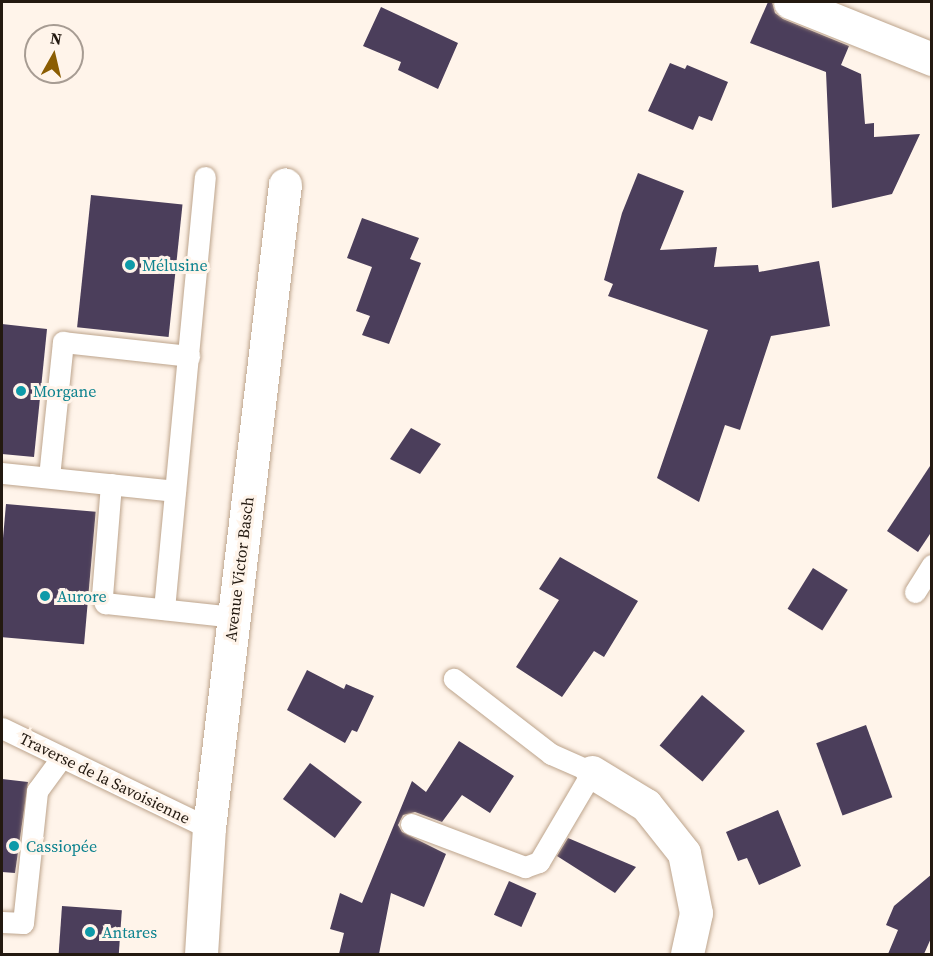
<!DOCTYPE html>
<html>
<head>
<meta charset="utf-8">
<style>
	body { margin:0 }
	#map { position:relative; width:933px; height:956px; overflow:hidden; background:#fff4ea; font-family:"Source Serif 4",serif }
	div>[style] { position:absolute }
	.building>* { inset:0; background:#4b3e5b; transform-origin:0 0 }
	.roads { filter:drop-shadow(0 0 2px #bda48c) drop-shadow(0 0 2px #bda48c) }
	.lane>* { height:21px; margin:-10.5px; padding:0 10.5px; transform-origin:10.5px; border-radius:10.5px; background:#fff }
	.street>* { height:33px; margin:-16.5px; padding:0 16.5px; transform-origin:16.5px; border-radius:16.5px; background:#fff }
	.dots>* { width:16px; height:16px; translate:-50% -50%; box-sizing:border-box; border:3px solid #fff4ea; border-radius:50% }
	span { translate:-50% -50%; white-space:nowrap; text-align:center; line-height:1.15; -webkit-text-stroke:6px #fff4ea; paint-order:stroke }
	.culture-label { font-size:16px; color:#0d838f }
	.left { translate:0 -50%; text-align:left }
	.street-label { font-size:16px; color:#231910 }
	.frame { position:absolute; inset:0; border:3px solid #231910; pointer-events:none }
	.north { position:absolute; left:24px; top:24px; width:60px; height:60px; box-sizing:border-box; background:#fff4ea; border:2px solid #a79c93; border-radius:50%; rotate:8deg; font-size:16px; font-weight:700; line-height:24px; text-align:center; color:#231910 }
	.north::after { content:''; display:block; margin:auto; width:21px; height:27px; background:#8b5d02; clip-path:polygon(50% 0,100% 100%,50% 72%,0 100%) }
</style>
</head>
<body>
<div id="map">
	<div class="building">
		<i style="clip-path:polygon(768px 2px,772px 2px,775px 13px,783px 19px,849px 46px,841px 65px,861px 74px,865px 124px,874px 123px,874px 137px,920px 134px,892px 194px,832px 208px,826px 72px,750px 43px)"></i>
		<i style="clip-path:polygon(381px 7px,458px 43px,438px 89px,398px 70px,401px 62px,363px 46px)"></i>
		<i style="clip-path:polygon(670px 63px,685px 69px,687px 65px,728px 82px,712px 121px,699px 116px,693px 130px,648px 111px)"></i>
		<i style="clip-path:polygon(638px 173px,684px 191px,660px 250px,717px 247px,714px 267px,758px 265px,759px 272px,819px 261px,830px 326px,771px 336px,740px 430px,725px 425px,699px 502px,657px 478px,708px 330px,608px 296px,613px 284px,604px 280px,622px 213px)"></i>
		<i style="left:91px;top:195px;width:92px;height:133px;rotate:6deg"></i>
		<i style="clip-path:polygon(362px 218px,419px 238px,410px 259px,421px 263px,389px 344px,362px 335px,370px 316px,356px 311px,372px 267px,347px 258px)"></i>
		<i style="clip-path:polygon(2px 324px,47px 329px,34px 457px,2px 454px)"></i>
		<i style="clip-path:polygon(411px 428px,441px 444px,420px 474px,390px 459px)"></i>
		<i style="clip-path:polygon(932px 463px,932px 531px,918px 552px,887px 531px)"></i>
		<i style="left:6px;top:504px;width:90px;height:133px;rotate:5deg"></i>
		<i style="clip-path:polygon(560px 557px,638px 601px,604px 657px,594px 651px,562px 697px,516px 667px,559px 600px,539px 589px)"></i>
		<i style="left:813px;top:568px;width:41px;height:48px;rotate:32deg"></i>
		<i style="clip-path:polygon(307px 670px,344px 689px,346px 684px,374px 696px,357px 732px,352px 730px,345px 743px,287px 710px)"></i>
		<i style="left:702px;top:695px;width:56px;height:66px;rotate:40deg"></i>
		<i style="left:866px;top:725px;width:77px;height:53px;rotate:70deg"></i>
		<i style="clip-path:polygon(459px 741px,514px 776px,490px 813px,462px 795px,442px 822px,415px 812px,403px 815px,398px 825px,402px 832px,446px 854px,424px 907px,391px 893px,379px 954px,339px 954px,344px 933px,330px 929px,340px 893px,362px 903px,412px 781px,426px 792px)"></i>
		<i style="left:310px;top:763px;width:65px;height:45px;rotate:37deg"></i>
		<i style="clip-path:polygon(2px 779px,28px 782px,15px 873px,2px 872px)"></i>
		<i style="clip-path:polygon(778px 810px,801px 866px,759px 885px,747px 858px,738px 861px,726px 832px)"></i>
		<i style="clip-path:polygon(568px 838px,636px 867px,615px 893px,557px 856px)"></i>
		<i style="clip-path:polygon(932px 874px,932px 936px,924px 954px,888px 954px,898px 930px,886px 925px,894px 906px)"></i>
		<i style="left:509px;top:881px;width:30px;height:37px;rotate:24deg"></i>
		<i style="left:62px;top:906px;width:60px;height:48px;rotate:4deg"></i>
	</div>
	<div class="roads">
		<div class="lane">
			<i style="left:2px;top:473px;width:174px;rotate:5.9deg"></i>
			<i style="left:49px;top:477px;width:136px;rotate:-84.1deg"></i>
			<i style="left:63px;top:342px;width:127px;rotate:6.3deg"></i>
			<i style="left:111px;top:484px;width:112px;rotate:94.6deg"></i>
			<i style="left:102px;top:596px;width:8px;rotate:67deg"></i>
			<i style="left:105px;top:603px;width:130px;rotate:6.2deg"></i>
			<i style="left:915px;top:592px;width:32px;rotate:-58deg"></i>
			<i style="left:164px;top:609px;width:434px;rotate:-84.6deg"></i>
			<i style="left:2px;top:728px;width:230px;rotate:25.8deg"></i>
			<i style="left:411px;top:824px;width:122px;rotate:20.7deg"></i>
			<i style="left:525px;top:867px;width:15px;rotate:-20deg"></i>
			<i style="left:539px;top:862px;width:104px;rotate:-59.5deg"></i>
			<i style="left:592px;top:772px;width:45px;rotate:-156.3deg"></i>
			<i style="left:551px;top:754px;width:123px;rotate:-142.3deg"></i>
			<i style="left:2px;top:922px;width:21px;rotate:3deg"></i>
			<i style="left:23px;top:923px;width:133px;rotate:-83.9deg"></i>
			<i style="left:37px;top:791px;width:42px;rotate:-53.7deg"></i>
		</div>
		<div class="street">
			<i style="left:790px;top:2px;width:153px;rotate:21.9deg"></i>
			<i style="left:592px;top:772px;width:63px;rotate:31.4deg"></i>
			<i style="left:646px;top:805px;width:61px;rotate:51.6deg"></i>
			<i style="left:684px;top:853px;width:61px;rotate:78.7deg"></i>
			<i style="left:696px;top:913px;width:42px;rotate:102.4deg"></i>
			<i style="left:201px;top:954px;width:126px;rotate:-86.4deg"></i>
			<i style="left:209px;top:828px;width:648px;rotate:-83.27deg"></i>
		</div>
	</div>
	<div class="dots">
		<i style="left:130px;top:265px;background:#0f9aa8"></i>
		<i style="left:21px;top:391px;background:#0f9aa8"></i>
		<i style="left:45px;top:596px;background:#0f9aa8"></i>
		<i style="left:14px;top:846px;background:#0f9aa8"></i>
		<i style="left:90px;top:932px;background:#0f9aa8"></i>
	</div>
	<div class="culture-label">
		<span class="left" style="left:142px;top:265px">Mélusine</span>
		<span class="left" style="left:33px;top:391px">Morgane</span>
		<span class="left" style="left:57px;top:596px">Aurore</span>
		<span class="left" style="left:26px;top:846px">Cassiopée</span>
		<span class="left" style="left:102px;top:932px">Antares</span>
	</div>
	<div class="street-label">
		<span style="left:239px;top:569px;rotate:-83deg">Avenue Victor Basch</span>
		<span style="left:105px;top:778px;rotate:26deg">Traverse de la Savoisienne</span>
	</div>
	<div class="frame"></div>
	<div class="north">N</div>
</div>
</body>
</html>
